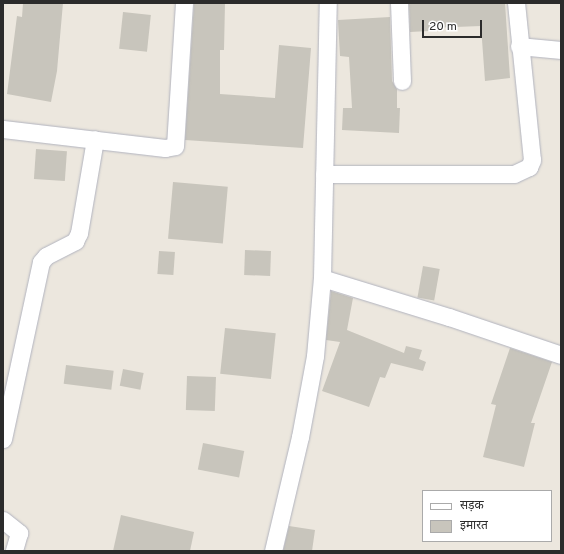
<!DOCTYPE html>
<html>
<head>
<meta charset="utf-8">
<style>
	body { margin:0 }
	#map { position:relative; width:564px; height:554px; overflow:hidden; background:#ece7de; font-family:Overpass,"Noto Sans Devanagari",sans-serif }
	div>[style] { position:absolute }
	.building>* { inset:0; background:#c8c5bc; transform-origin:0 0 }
	.roads { filter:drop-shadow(0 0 1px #b1b3be) drop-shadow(0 0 1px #b1b3be) }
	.minor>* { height:17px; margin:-8.5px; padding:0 8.5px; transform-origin:8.5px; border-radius:8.5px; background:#fff }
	span { translate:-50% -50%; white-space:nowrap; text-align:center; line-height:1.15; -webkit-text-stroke:3px #fff; paint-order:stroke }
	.frame { position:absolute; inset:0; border:4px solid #2b2b2b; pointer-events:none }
	.legend { position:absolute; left:422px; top:490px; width:130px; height:52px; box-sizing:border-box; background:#fff; border:1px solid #aaa; margin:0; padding:5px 7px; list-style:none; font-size:12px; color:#2b2b2b }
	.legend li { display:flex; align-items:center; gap:8px; height:20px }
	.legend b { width:20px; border:1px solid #aaa }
	.scale { position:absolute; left:422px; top:20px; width:60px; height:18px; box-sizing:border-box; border:2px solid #2b2b2b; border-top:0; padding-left:5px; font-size:12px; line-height:14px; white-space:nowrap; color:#2b2b2b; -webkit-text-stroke:3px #fff; paint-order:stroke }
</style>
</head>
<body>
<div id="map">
	<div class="building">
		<i style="clip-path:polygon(23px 3px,63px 3px,57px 71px,51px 102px,7px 94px,17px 16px,22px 17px)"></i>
		<i style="clip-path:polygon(194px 3px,225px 3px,224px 50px,220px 50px,220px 94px,275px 98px,279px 45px,311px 48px,303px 148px,185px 140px)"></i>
		<i style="clip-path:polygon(409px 3px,505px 3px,510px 78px,485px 81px,481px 26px,429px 28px,429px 31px,410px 32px)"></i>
		<i style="left:123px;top:12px;width:28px;height:37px;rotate:6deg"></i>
		<i style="clip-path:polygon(390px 17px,392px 81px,397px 89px,397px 108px,400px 108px,399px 133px,342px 130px,343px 108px,352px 108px,349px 57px,340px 56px,338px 20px)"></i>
		<i style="left:36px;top:149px;width:31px;height:30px;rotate:4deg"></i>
		<i style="left:173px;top:182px;width:55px;height:57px;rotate:5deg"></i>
		<i style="left:245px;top:250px;width:26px;height:25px;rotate:2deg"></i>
		<i style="left:159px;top:251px;width:16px;height:23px;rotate:4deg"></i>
		<i style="left:423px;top:266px;width:17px;height:32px;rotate:10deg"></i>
		<i style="clip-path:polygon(331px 291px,353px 298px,347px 330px,404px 353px,406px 346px,422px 350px,419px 359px,426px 362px,423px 371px,391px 363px,385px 378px,380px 377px,369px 407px,322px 391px,340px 342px,326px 340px)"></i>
		<i style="left:225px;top:328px;width:51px;height:46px;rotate:6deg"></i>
		<i style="clip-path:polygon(510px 348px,552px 362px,531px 423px,535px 423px,524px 467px,483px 457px,496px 405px,491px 404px)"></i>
		<i style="left:66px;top:365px;width:48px;height:19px;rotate:7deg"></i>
		<i style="left:123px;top:369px;width:21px;height:17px;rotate:11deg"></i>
		<i style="left:187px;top:376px;width:29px;height:34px;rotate:2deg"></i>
		<i style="left:203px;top:443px;width:42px;height:27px;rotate:11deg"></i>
		<i style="clip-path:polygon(121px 515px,194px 532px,190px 551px,113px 551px)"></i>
		<i style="clip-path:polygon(289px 526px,315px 530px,312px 551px,283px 551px)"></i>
	</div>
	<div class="roads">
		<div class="minor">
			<i style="left:399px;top:3px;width:78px;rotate:87.8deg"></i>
			<i style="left:519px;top:46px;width:42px;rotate:5.4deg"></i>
			<i style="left:3px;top:129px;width:163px;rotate:6.7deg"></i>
			<i style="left:165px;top:148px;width:10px;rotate:-11deg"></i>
			<i style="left:175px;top:146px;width:143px;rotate:-86.4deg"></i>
			<i style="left:324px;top:174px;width:190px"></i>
			<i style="left:514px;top:174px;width:17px;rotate:-25deg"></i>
			<i style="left:529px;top:167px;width:8px;rotate:-67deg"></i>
			<i style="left:532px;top:160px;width:158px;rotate:-95.8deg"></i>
			<i style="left:322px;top:278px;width:133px;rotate:17.1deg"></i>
			<i style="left:449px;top:317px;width:118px;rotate:18.7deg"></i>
			<i style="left:3px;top:439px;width:181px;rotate:-77.9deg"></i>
			<i style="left:41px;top:262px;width:8px;rotate:-50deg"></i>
			<i style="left:46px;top:256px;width:33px;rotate:-27deg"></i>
			<i style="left:75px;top:241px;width:9px;rotate:-63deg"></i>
			<i style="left:79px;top:233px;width:95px;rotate:-80.3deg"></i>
			<i style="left:3px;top:520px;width:21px;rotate:39deg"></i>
			<i style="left:19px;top:533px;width:19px;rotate:106deg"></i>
			<i style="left:273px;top:551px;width:117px;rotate:-76.7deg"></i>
			<i style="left:300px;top:437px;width:82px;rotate:-79.5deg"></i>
			<i style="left:315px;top:356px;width:78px;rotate:-84.9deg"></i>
			<i style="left:322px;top:278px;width:275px;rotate:-88.8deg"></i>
		</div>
	</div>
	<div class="frame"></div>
	<ul class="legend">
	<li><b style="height:5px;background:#fff"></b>सड़क</li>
	<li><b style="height:11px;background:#c8c5bc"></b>इमारत</li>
	</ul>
	<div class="scale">20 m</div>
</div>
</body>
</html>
